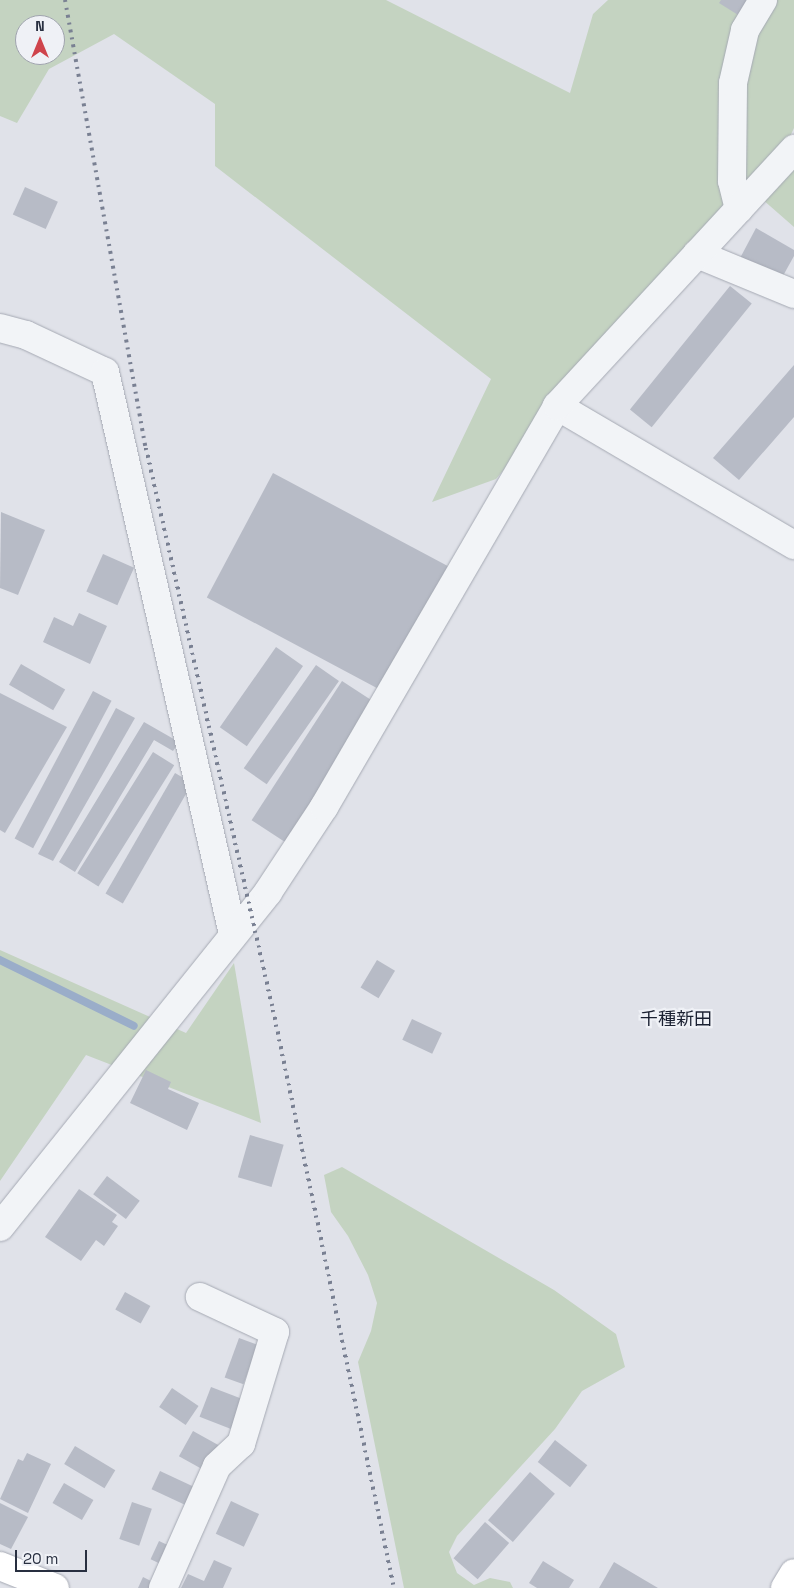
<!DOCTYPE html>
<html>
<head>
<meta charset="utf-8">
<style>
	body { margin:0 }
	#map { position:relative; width:794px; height:1588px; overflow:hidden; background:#e0e2e9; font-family:"Space Grotesk","Noto Sans JP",sans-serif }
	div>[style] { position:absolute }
	.green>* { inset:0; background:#c4d3c1 }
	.stream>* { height:8px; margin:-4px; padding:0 4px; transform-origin:4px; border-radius:4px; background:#9aadc9 }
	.building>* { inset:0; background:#b7bbc6; transform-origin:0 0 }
	.roads { filter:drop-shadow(0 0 1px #a5a9b3) drop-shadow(0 0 1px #a5a9b3) }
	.minor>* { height:28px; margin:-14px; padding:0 14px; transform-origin:14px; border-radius:14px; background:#f2f4f7 }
	.major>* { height:28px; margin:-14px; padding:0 14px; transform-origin:14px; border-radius:14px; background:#fff }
	.highway>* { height:28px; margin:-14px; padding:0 14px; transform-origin:14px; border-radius:14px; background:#fff }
	.rail>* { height:4px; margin-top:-2px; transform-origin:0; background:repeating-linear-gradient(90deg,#798092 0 2.5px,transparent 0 7.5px) }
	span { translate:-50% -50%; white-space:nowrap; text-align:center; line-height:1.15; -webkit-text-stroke:4.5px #eff1f6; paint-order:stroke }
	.quarter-label { font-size:18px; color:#1a2031 }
	.north { position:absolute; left:15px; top:15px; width:50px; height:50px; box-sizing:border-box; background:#eff1f6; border:1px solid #9fa3ad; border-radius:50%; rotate:0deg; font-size:14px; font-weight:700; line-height:20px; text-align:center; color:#282f40 }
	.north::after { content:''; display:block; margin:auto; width:18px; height:22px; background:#cf444c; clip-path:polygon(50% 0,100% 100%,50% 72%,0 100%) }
	.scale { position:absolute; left:15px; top:1550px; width:72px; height:22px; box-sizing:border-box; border:2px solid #282f40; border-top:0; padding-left:6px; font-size:15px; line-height:18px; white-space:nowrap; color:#282f40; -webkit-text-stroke:4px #eff1f6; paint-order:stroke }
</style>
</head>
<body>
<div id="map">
	<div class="green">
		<i style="clip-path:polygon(evenodd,0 0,386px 0,570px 93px,593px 14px,608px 0,794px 0,794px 128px,786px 145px,794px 152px,794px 227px,745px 184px,496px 479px,432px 502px,491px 379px,215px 166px,215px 104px,114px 34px,49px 69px,17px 123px,0 116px,0 0,25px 25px,55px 25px,55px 55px,25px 55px,25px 25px)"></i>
		<i style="clip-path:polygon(0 950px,186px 1033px,234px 963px,261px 1123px,86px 1055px,0 1181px)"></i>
		<i style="clip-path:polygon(342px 1167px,554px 1290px,616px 1334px,625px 1367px,582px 1391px,555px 1429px,457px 1536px,449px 1552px,457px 1573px,474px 1585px,490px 1578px,510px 1582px,513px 1588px,404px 1588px,358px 1362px,371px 1331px,377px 1303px,368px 1275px,348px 1236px,331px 1212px,324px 1175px)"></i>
	</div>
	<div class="stream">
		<i style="left:0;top:960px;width:149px;rotate:26.2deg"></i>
	</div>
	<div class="building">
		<i style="clip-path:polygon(721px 0,754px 0,743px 18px,719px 3px)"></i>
		<i style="left:25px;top:187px;width:36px;height:30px;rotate:24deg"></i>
		<i style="clip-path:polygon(756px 228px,794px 250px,794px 256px,779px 283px,739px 260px)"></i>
		<i style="left:730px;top:286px;width:28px;height:159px;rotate:39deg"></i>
		<i style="clip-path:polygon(794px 365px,794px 417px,739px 480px,713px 458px)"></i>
		<i style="left:273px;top:473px;width:200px;height:141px;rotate:28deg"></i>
		<i style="clip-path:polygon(1px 512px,45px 530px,18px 595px,0 588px)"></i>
		<i style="left:103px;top:554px;width:34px;height:41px;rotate:24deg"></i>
		<i style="clip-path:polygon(79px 613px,107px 626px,90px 664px,43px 642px,54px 617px,73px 626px)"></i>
		<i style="left:276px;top:647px;width:33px;height:98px;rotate:35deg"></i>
		<i style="left:21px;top:664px;width:51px;height:24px;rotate:30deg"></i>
		<i style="left:316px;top:665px;width:28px;height:126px;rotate:35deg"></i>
		<i style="left:342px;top:681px;width:43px;height:166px;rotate:33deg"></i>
		<i style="left:93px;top:691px;width:21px;height:167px;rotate:28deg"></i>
		<i style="clip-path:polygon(0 693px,67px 727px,5px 833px,0 830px)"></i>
		<i style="clip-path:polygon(116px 708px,135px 718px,53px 861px,38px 854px)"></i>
		<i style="clip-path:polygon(144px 722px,179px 742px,173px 751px,154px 740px,75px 872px,59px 862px)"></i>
		<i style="left:153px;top:752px;width:25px;height:143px;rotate:32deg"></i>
		<i style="left:175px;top:773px;width:20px;height:139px;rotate:30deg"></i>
		<i style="left:377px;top:960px;width:21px;height:32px;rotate:31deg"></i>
		<i style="left:412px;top:1019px;width:33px;height:23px;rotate:25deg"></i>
		<i style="clip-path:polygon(146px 1070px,171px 1082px,168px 1089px,199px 1103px,187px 1130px,130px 1103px)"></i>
		<i style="left:250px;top:1135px;width:35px;height:44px;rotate:16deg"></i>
		<i style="left:107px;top:1176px;width:41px;height:23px;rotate:37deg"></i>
		<i style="clip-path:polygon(79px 1189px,117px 1215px,112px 1222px,118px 1226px,104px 1246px,96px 1240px,81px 1261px,45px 1237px)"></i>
		<i style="left:125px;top:1292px;width:29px;height:20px;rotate:29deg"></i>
		<i style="left:239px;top:1338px;width:20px;height:42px;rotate:20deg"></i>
		<i style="left:211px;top:1387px;width:42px;height:32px;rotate:21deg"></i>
		<i style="left:172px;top:1388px;width:32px;height:23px;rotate:34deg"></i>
		<i style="left:193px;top:1431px;width:33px;height:29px;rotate:29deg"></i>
		<i style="left:555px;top:1440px;width:41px;height:28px;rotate:38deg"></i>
		<i style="left:75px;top:1446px;width:47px;height:21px;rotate:31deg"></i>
		<i style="clip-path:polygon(27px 1453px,51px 1464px,28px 1513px,0 1499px,18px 1459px,23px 1461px)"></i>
		<i style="left:160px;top:1471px;width:42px;height:20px;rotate:25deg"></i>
		<i style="left:530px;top:1472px;width:33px;height:64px;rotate:41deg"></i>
		<i style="left:64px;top:1483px;width:34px;height:23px;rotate:30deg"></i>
		<i style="left:231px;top:1501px;width:31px;height:36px;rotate:25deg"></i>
		<i style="left:132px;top:1502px;width:21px;height:39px;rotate:19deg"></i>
		<i style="clip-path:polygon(0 1503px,28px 1517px,11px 1549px,0 1544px)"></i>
		<i style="left:485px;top:1522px;width:32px;height:48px;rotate:41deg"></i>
		<i style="left:159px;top:1541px;width:19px;height:20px;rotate:25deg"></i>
		<i style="clip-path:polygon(214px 1560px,232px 1568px,223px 1588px,181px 1588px,188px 1574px,204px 1581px)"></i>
		<i style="clip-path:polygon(543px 1561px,574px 1580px,569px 1588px,537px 1588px,529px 1583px)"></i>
		<i style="clip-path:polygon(614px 1562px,658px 1588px,599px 1588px)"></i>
		<i style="clip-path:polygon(143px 1577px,161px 1586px,160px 1588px,138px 1588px)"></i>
	</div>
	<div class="roads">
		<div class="minor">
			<i style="left:739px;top:209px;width:29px;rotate:-104deg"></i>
			<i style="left:732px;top:181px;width:98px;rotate:-89.4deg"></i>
			<i style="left:733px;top:83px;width:54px;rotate:-77.2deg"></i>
			<i style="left:745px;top:30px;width:35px;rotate:-59deg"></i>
			<i style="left:697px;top:254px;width:105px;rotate:22.4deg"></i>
			<i style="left:0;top:328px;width:27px;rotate:15deg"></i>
			<i style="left:26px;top:335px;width:87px;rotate:25.1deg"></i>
			<i style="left:105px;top:372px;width:576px;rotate:77.17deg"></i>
			<i style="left:557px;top:406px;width:275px;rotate:30.4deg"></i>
			<i style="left:0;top:1227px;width:429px;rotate:-51.3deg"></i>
			<i style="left:268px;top:892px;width:102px;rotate:-56.6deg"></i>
			<i style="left:324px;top:807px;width:464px;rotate:-59.8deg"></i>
			<i style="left:557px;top:406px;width:350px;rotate:-47.3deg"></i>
			<i style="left:163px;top:1588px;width:133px;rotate:-66.1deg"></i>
			<i style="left:217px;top:1466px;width:33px;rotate:-43deg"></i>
			<i style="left:241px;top:1444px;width:117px;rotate:-73.1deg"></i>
			<i style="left:275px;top:1332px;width:83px;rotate:-155deg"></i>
		</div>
		<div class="major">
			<i style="left:785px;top:1588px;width:17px;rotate:-59deg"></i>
		</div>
		<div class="highway">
			<i style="left:0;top:1566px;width:59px;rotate:21.8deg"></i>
		</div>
	</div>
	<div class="rail">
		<i style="left:65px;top:0;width:455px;rotate:79.8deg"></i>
		<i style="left:146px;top:448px;width:576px;rotate:77.27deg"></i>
		<i style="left:273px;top:1010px;width:591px;rotate:78.18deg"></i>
	</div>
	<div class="quarter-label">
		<span style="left:676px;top:1019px">千種新田</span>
	</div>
	<div class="north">N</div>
	<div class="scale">20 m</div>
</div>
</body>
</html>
